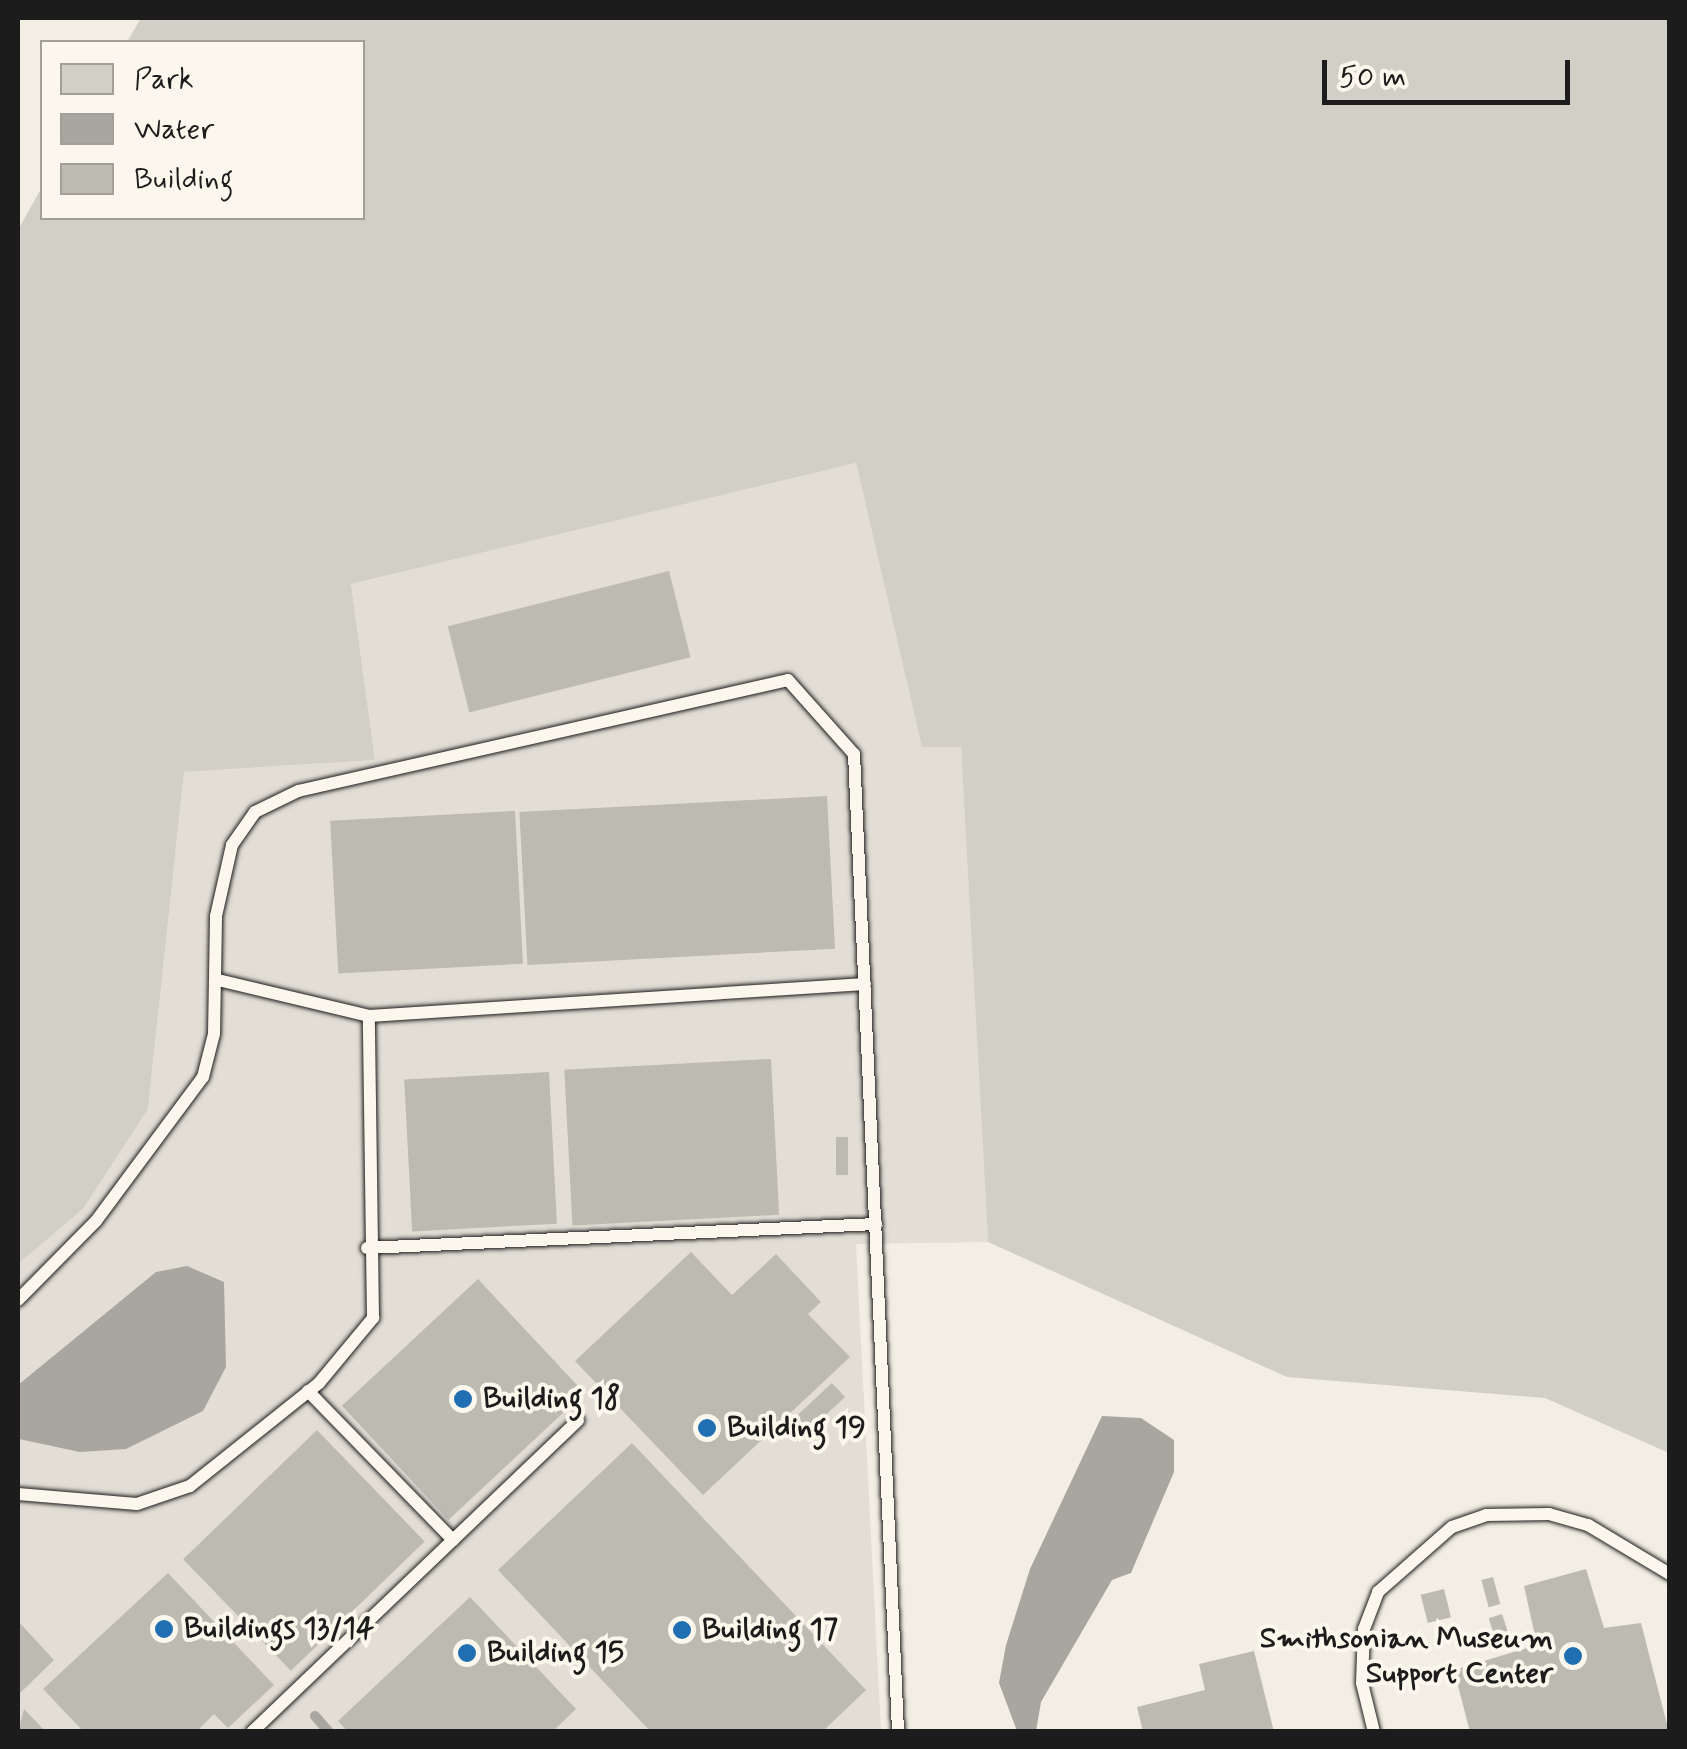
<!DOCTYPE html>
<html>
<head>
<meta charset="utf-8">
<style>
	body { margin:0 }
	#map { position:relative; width:1687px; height:1749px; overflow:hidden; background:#f2eee4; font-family:Mynerve,sans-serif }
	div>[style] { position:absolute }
	.built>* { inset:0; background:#e2ded5 }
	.green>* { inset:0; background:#d2cfc6 }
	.water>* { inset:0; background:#a9a6a0 }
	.stream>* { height:10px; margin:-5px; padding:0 5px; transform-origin:5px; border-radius:5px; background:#a9a6a0 }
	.building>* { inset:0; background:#bdbab1; transform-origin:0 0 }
	.roads { filter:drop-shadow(0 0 2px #1c1c1c) drop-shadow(0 0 2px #1c1c1c) }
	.lane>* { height:12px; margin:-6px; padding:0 6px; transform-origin:6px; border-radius:6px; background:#fbf7ec }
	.dots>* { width:28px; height:28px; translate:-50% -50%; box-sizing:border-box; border:5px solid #fbf7ec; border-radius:50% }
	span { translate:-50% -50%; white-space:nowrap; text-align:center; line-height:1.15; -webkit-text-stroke:8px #fbf7ec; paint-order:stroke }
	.poi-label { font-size:30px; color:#1c1c1c; font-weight:700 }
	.left { translate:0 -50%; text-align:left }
	.right { translate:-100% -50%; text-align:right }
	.frame { position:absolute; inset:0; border:20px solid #1c1c1c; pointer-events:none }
	.legend { position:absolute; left:40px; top:40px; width:325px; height:180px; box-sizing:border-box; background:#fbf7ec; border:2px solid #a29f99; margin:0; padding:12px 18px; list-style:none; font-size:30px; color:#1c1c1c }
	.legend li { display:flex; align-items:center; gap:20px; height:50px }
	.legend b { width:50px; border:2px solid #a29f99 }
	.scale { position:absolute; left:1322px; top:60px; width:248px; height:45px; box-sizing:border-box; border:5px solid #1c1c1c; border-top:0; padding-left:12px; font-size:30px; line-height:35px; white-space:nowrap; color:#1c1c1c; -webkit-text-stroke:8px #fbf7ec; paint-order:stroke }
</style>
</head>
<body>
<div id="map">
	<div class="built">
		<i style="clip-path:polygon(856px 463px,922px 746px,961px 746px,988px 1242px,856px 1244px,881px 1731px,18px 1732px,18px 1264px,83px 1209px,148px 1109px,184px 772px,375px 760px,351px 584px)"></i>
	</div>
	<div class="green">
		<i style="clip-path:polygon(141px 18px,1669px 18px,1669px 1453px,1545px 1398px,1287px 1377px,988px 1242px,961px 747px,922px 747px,856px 463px,351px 584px,375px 760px,184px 772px,148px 1109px,83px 1209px,18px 1264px,18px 230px,42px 187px,42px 218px,362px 218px,362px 42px,127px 42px)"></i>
	</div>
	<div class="water">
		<i style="clip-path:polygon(187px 1266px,224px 1282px,226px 1367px,203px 1411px,126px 1449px,80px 1452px,19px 1439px,18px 1385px,156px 1272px)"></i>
		<i style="clip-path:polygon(1102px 1416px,1141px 1418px,1174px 1440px,1174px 1472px,1131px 1573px,1112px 1580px,1041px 1702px,1036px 1731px,1017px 1731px,999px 1683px,1006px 1645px,1030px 1569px)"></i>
	</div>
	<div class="stream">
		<i style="left:315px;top:1716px;width:21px;rotate:49deg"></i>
	</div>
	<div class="building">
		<i style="left:669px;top:571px;width:89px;height:228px;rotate:76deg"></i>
		<i style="left:827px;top:796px;width:153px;height:308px;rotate:87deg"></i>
		<i style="left:515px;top:811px;width:153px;height:185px;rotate:87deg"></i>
		<i style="left:771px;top:1059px;width:156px;height:207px;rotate:87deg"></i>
		<i style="left:549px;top:1072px;width:152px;height:145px;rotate:87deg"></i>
		<i style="left:836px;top:1137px;width:12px;height:38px"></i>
		<i style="clip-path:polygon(691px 1252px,732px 1295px,776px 1254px,821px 1302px,808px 1314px,850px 1357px,703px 1495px,575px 1361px)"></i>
		<i style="left:478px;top:1279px;width:156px;height:186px;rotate:47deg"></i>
		<i style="left:832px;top:1383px;width:19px;height:54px;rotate:47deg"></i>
		<i style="left:317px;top:1430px;width:155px;height:186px;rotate:46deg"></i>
		<i style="clip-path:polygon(632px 1443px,866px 1690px,822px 1732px,651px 1732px,498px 1570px)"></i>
		<i style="clip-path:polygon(1586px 1569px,1604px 1628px,1641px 1623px,1669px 1732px,1470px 1732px,1454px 1670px,1537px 1645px,1524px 1586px)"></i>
		<i style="clip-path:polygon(168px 1573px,274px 1685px,228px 1728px,214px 1714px,196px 1732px,84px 1732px,43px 1689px)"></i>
		<i style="left:1493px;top:1577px;width:28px;height:12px;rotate:75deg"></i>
		<i style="left:1444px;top:1589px;width:29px;height:24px;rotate:76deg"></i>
		<i style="clip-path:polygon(470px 1597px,576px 1709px,552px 1732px,348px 1732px,338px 1721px)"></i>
		<i style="left:1502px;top:1614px;width:23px;height:14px;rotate:72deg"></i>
		<i style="clip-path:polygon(18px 1621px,54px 1660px,18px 1695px)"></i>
		<i style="clip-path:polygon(1254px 1651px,1274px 1732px,1143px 1732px,1137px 1707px,1205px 1690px,1199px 1664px)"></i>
		<i style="clip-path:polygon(24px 1709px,46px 1732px,18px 1732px)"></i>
	</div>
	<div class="roads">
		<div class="lane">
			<i style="left:218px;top:980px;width:155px;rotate:13.4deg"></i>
			<i style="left:369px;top:1016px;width:497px;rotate:-3.7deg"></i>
			<i style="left:367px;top:1248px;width:510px;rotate:-2.7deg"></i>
			<i style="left:18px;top:1300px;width:111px;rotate:-45.4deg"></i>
			<i style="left:96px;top:1221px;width:179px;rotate:-53.4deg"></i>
			<i style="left:203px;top:1077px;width:44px;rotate:-75.7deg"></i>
			<i style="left:214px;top:1034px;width:118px;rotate:-89deg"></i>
			<i style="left:216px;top:916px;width:73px;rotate:-77.3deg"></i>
			<i style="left:232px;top:845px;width:40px;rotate:-55.1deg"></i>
			<i style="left:255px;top:812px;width:48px;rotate:-26deg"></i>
			<i style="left:298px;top:791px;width:502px;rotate:-12.76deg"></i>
			<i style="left:788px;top:680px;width:99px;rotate:48.3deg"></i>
			<i style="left:854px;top:754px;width:979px;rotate:87.42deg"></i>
			<i style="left:308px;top:1391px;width:208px;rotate:45.8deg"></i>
			<i style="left:18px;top:1494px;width:119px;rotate:4.8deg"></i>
			<i style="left:137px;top:1504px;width:56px;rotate:-18.8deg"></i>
			<i style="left:190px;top:1486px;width:165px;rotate:-38.6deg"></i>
			<i style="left:319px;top:1383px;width:85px;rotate:-50.3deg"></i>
			<i style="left:373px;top:1318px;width:302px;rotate:-90.8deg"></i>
			<i style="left:252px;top:1732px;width:451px;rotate:-43.7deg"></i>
			<i style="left:1374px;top:1732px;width:50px;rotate:-103.8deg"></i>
			<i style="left:1362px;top:1683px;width:54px;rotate:-87.9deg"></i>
			<i style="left:1364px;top:1629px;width:40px;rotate:-69deg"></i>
			<i style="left:1378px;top:1592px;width:98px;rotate:-41.3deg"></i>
			<i style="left:1452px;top:1527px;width:36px;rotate:-19deg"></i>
			<i style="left:1486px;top:1515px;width:63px;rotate:-0.9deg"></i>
			<i style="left:1549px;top:1514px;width:41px;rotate:15.8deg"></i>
			<i style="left:1588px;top:1525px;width:96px;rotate:30.9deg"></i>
		</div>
	</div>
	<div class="dots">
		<i style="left:463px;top:1399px;background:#1f6fb2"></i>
		<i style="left:707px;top:1428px;background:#1f6fb2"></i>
		<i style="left:164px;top:1629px;background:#1f6fb2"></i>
		<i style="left:682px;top:1630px;background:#1f6fb2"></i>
		<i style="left:467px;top:1653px;background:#1f6fb2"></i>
		<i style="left:1573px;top:1656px;background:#1f6fb2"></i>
	</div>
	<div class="poi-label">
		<span class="left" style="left:483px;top:1399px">Building 18</span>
		<span class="left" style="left:727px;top:1428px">Building 19</span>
		<span class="left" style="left:184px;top:1629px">Buildings 13/14</span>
		<span class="left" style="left:702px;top:1630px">Building 17</span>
		<span class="right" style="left:1553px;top:1656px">Smithsonian Museum<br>Support Center</span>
		<span class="left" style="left:487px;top:1653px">Building 15</span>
	</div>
	<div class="frame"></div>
	<ul class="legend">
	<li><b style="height:28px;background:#d2cfc6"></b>Park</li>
	<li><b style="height:28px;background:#a9a6a0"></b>Water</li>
	<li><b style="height:28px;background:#bdbab1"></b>Building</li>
	</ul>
	<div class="scale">50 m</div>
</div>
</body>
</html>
